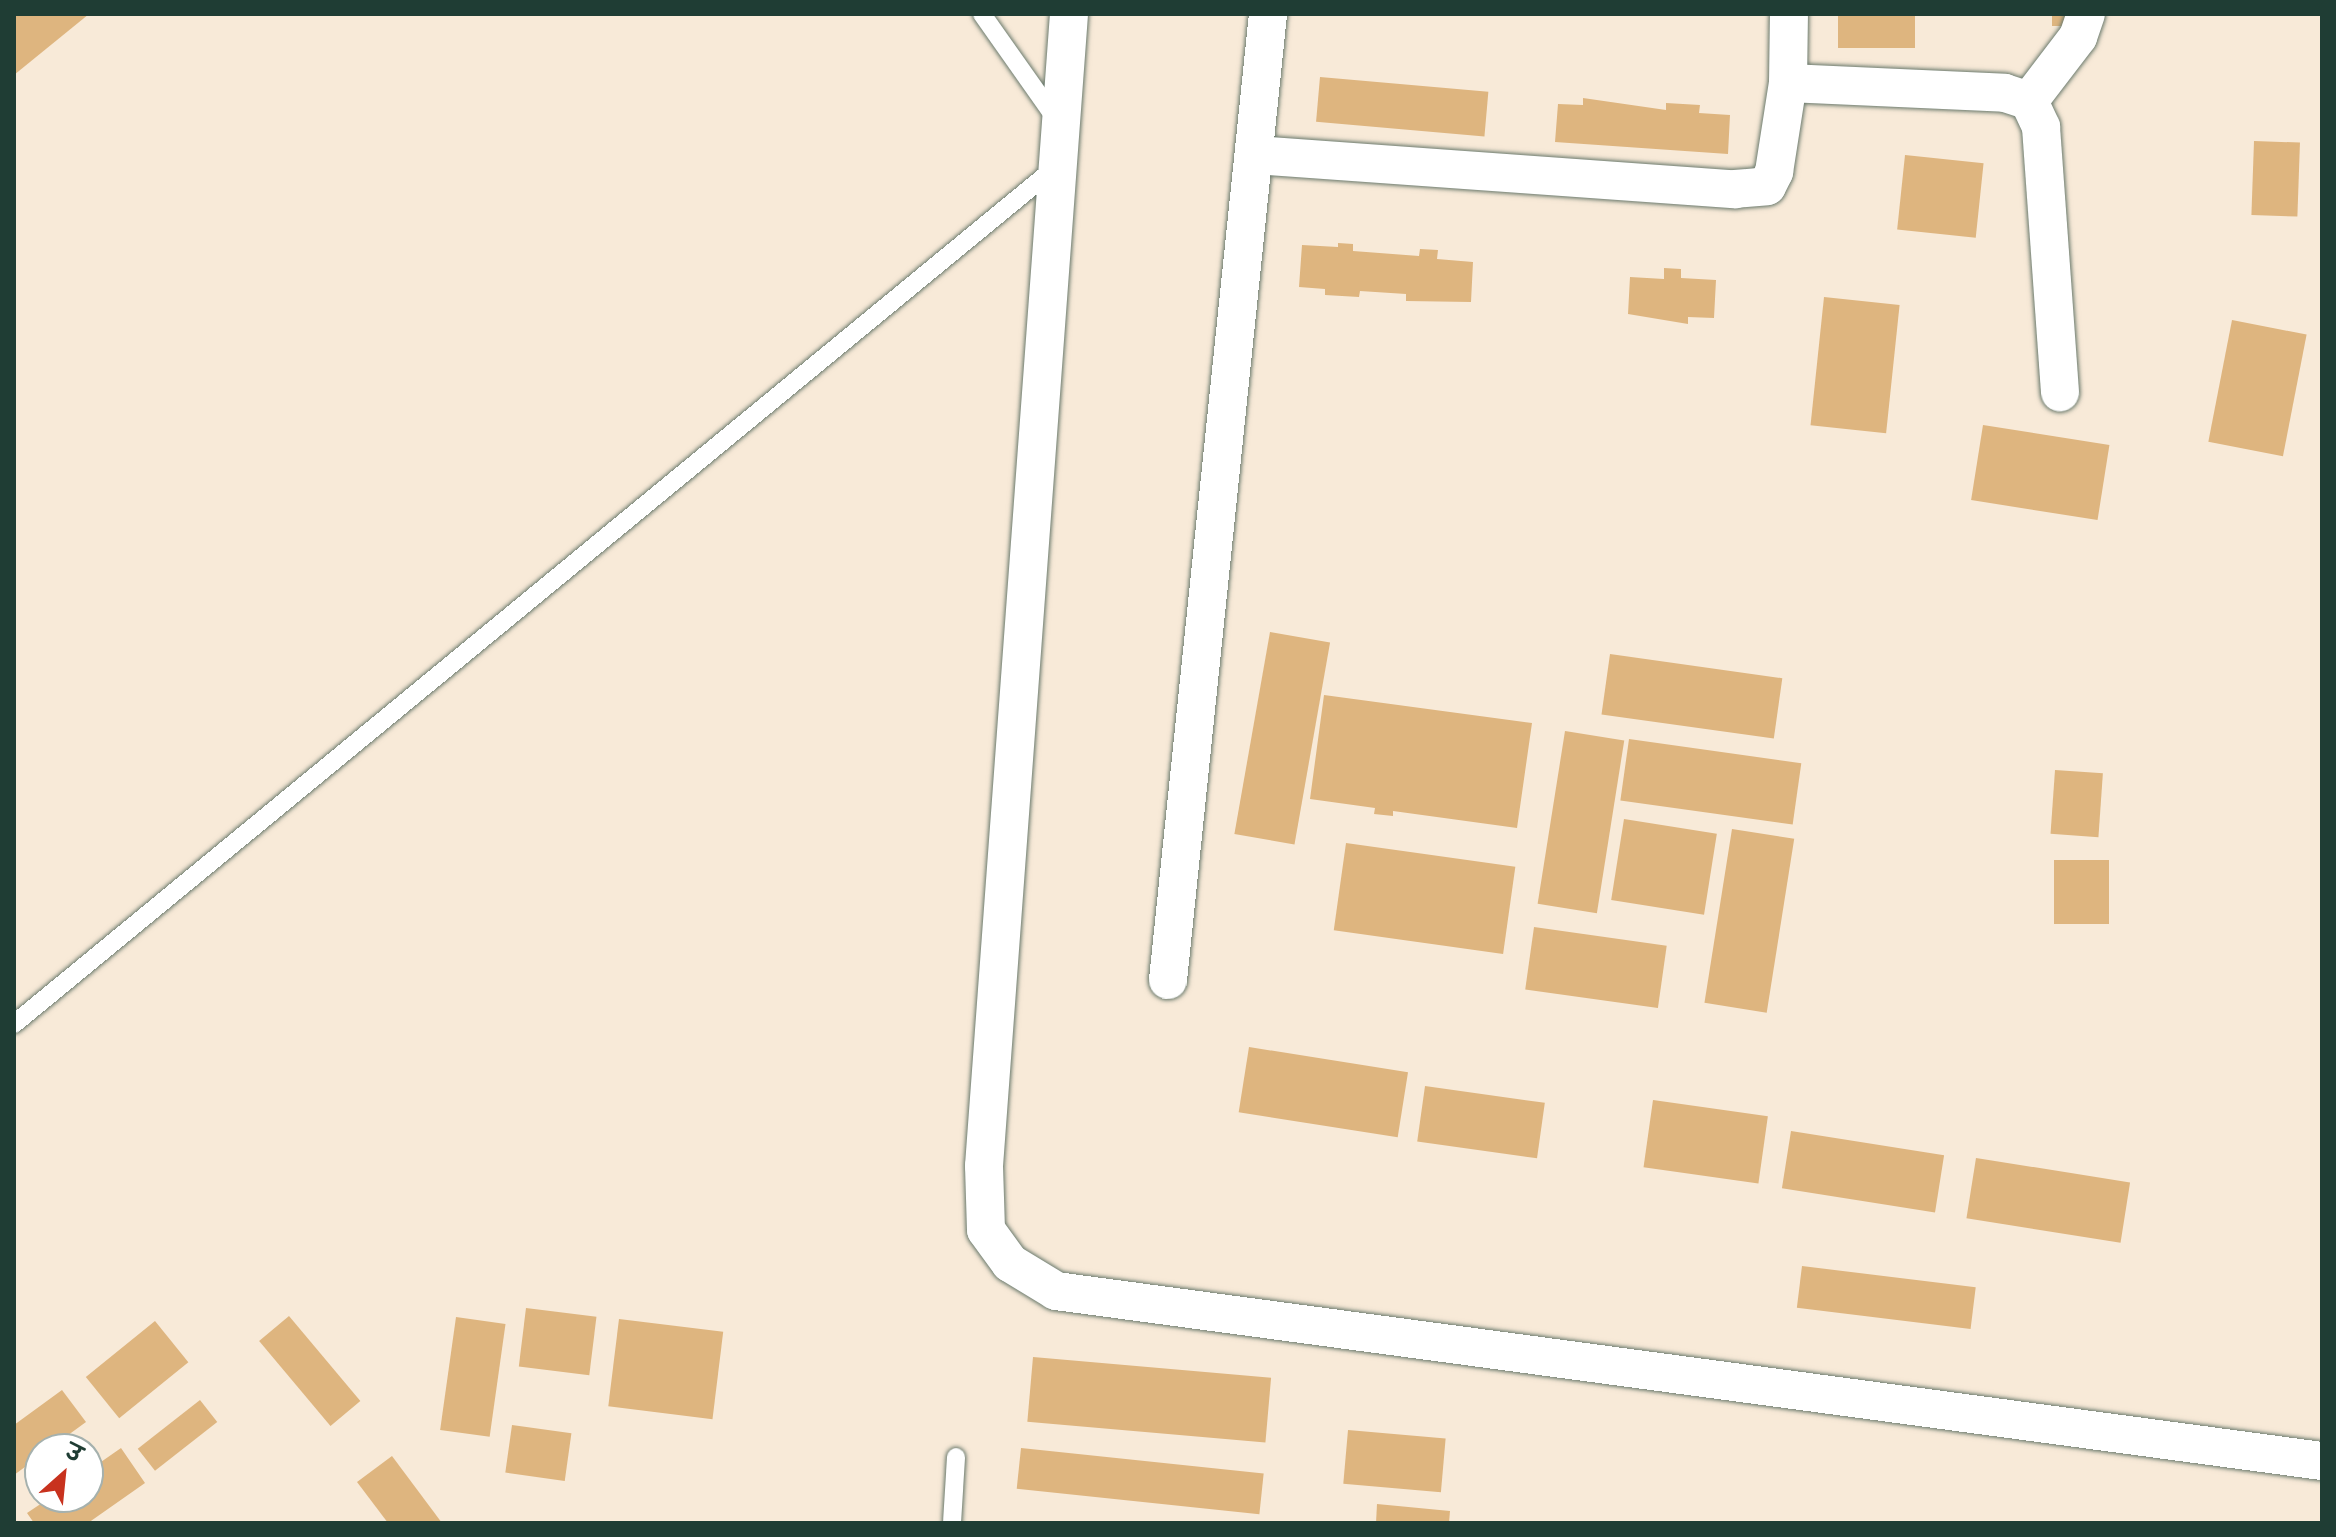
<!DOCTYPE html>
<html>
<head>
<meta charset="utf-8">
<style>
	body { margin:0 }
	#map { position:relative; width:2336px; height:1537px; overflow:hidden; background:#f8ead8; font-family:Pangolin,"Playpen Sans Deva",sans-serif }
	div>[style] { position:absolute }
	.building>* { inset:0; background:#deb57f; transform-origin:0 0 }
	.roads { filter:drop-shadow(0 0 2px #6b7a6d) drop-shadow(0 0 2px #6b7a6d) }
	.service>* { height:18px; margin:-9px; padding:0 9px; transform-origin:9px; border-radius:9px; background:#fff }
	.minor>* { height:38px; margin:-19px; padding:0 19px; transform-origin:19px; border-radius:19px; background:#fff }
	span { translate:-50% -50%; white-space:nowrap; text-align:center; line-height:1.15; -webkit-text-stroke:6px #fff; paint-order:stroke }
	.frame { position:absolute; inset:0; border:16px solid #1f3d34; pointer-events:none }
	.north { position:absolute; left:24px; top:1433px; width:80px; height:80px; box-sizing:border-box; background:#fff; border:2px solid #a5b1ae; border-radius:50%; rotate:27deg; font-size:22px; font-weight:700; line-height:32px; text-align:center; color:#1f3d34 }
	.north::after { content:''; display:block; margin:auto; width:28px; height:36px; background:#c8321e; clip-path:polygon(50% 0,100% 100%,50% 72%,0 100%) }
</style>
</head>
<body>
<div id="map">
	<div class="building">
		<i style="clip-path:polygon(14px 14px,89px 14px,14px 75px)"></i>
		<i style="left:1838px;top:14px;width:77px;height:34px"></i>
		<i style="left:2052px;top:14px;width:27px;height:12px"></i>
		<i style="left:1320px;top:77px;width:169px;height:45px;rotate:5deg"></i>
		<i style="clip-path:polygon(1583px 98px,1666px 110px,1666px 103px,1700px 105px,1699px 113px,1730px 115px,1728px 154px,1555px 142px,1558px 104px,1583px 105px)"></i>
		<i style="left:2254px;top:141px;width:46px;height:74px;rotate:2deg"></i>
		<i style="left:1905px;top:155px;width:79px;height:75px;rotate:6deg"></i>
		<i style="clip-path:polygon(1338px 243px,1353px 244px,1353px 251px,1419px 256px,1420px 249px,1438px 250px,1437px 259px,1473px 262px,1471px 302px,1406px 301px,1406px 294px,1360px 291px,1359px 297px,1325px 295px,1325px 289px,1299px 287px,1302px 245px,1338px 247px)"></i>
		<i style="clip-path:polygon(1664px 268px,1681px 269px,1681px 278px,1716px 280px,1714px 318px,1688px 317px,1688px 324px,1628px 314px,1630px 277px,1664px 279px)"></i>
		<i style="left:1824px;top:297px;width:76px;height:129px;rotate:6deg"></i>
		<i style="left:2232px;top:320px;width:76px;height:124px;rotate:11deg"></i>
		<i style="left:1983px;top:425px;width:128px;height:76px;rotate:9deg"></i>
		<i style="left:1270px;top:632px;width:61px;height:205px;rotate:10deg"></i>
		<i style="left:1610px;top:654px;width:174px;height:61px;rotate:8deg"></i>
		<i style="clip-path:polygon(1324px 695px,1532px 723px,1517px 828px,1393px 811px,1393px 816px,1374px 814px,1375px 808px,1310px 799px)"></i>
		<i style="left:1565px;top:731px;width:60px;height:175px;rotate:9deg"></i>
		<i style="left:1629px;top:739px;width:174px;height:62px;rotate:8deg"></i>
		<i style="left:2055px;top:770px;width:48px;height:64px;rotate:4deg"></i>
		<i style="left:1624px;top:819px;width:94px;height:82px;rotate:9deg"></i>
		<i style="left:1732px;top:829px;width:63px;height:176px;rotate:9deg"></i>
		<i style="left:1346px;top:843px;width:171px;height:88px;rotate:8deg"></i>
		<i style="left:2054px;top:860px;width:55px;height:64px"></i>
		<i style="left:1534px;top:927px;width:134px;height:63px;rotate:8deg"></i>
		<i style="left:1249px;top:1047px;width:161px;height:66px;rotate:9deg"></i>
		<i style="left:1425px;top:1086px;width:121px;height:56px;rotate:8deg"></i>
		<i style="left:1653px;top:1100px;width:116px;height:68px;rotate:8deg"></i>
		<i style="left:1791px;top:1131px;width:155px;height:58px;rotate:9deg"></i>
		<i style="left:1976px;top:1158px;width:156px;height:61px;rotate:9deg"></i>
		<i style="left:1802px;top:1266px;width:175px;height:42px;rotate:7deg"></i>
		<i style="left:526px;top:1308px;width:71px;height:59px;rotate:7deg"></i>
		<i style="left:289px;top:1316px;width:111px;height:39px;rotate:50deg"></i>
		<i style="left:456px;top:1317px;width:50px;height:114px;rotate:8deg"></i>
		<i style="left:619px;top:1319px;width:105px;height:88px;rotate:7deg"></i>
		<i style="left:155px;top:1321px;width:53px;height:89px;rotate:51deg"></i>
		<i style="left:1033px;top:1357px;width:239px;height:65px;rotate:5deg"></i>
		<i style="clip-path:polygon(62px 1390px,86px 1422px,49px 1449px,40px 1449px,40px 1456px,14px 1475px,14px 1425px)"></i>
		<i style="left:200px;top:1400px;width:28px;height:79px;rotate:52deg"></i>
		<i style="left:512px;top:1425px;width:60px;height:48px;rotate:8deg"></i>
		<i style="left:1348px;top:1430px;width:98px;height:54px;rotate:5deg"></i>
		<i style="clip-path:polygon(121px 1448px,145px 1483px,88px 1523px,34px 1523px,27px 1513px,51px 1497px,88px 1497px,88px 1471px)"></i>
		<i style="left:1021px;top:1448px;width:244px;height:41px;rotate:6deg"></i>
		<i style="clip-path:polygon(392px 1456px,442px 1523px,388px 1523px,357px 1482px)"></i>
		<i style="clip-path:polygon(1377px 1504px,1450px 1511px,1449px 1523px,1376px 1523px)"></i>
	</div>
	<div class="roads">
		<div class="service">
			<i style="left:982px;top:14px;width:128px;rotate:54.8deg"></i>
			<i style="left:14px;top:1024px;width:1349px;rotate:-39.44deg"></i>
			<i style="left:952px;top:1523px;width:66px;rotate:-86.5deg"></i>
		</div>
		<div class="minor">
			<i style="left:1069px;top:14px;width:1155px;rotate:94.22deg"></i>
			<i style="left:984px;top:1166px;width:64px;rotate:88.2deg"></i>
			<i style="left:986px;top:1230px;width:41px;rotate:54deg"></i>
			<i style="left:1010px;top:1263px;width:54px;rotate:31.3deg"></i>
			<i style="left:1056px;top:1291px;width:1277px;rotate:7.65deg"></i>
			<i style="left:1788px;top:83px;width:217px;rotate:2.6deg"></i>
			<i style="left:2005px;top:93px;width:25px;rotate:18deg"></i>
			<i style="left:2029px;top:101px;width:29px;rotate:65deg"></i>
			<i style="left:2041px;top:127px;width:266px;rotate:85.9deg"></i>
			<i style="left:2029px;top:101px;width:81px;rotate:-52.6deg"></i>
			<i style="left:2078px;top:37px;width:24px;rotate:-71deg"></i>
			<i style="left:1255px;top:155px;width:481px;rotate:4.1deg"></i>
			<i style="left:1735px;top:189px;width:32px;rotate:-5deg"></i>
			<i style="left:1767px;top:186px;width:16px;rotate:-63deg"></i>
			<i style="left:1774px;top:172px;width:90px;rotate:-81.1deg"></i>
			<i style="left:1788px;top:83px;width:69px;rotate:-89.2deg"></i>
			<i style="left:1168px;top:980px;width:971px;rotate:-84.09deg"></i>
		</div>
	</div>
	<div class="frame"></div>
	<div class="north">उ</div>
</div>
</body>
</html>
